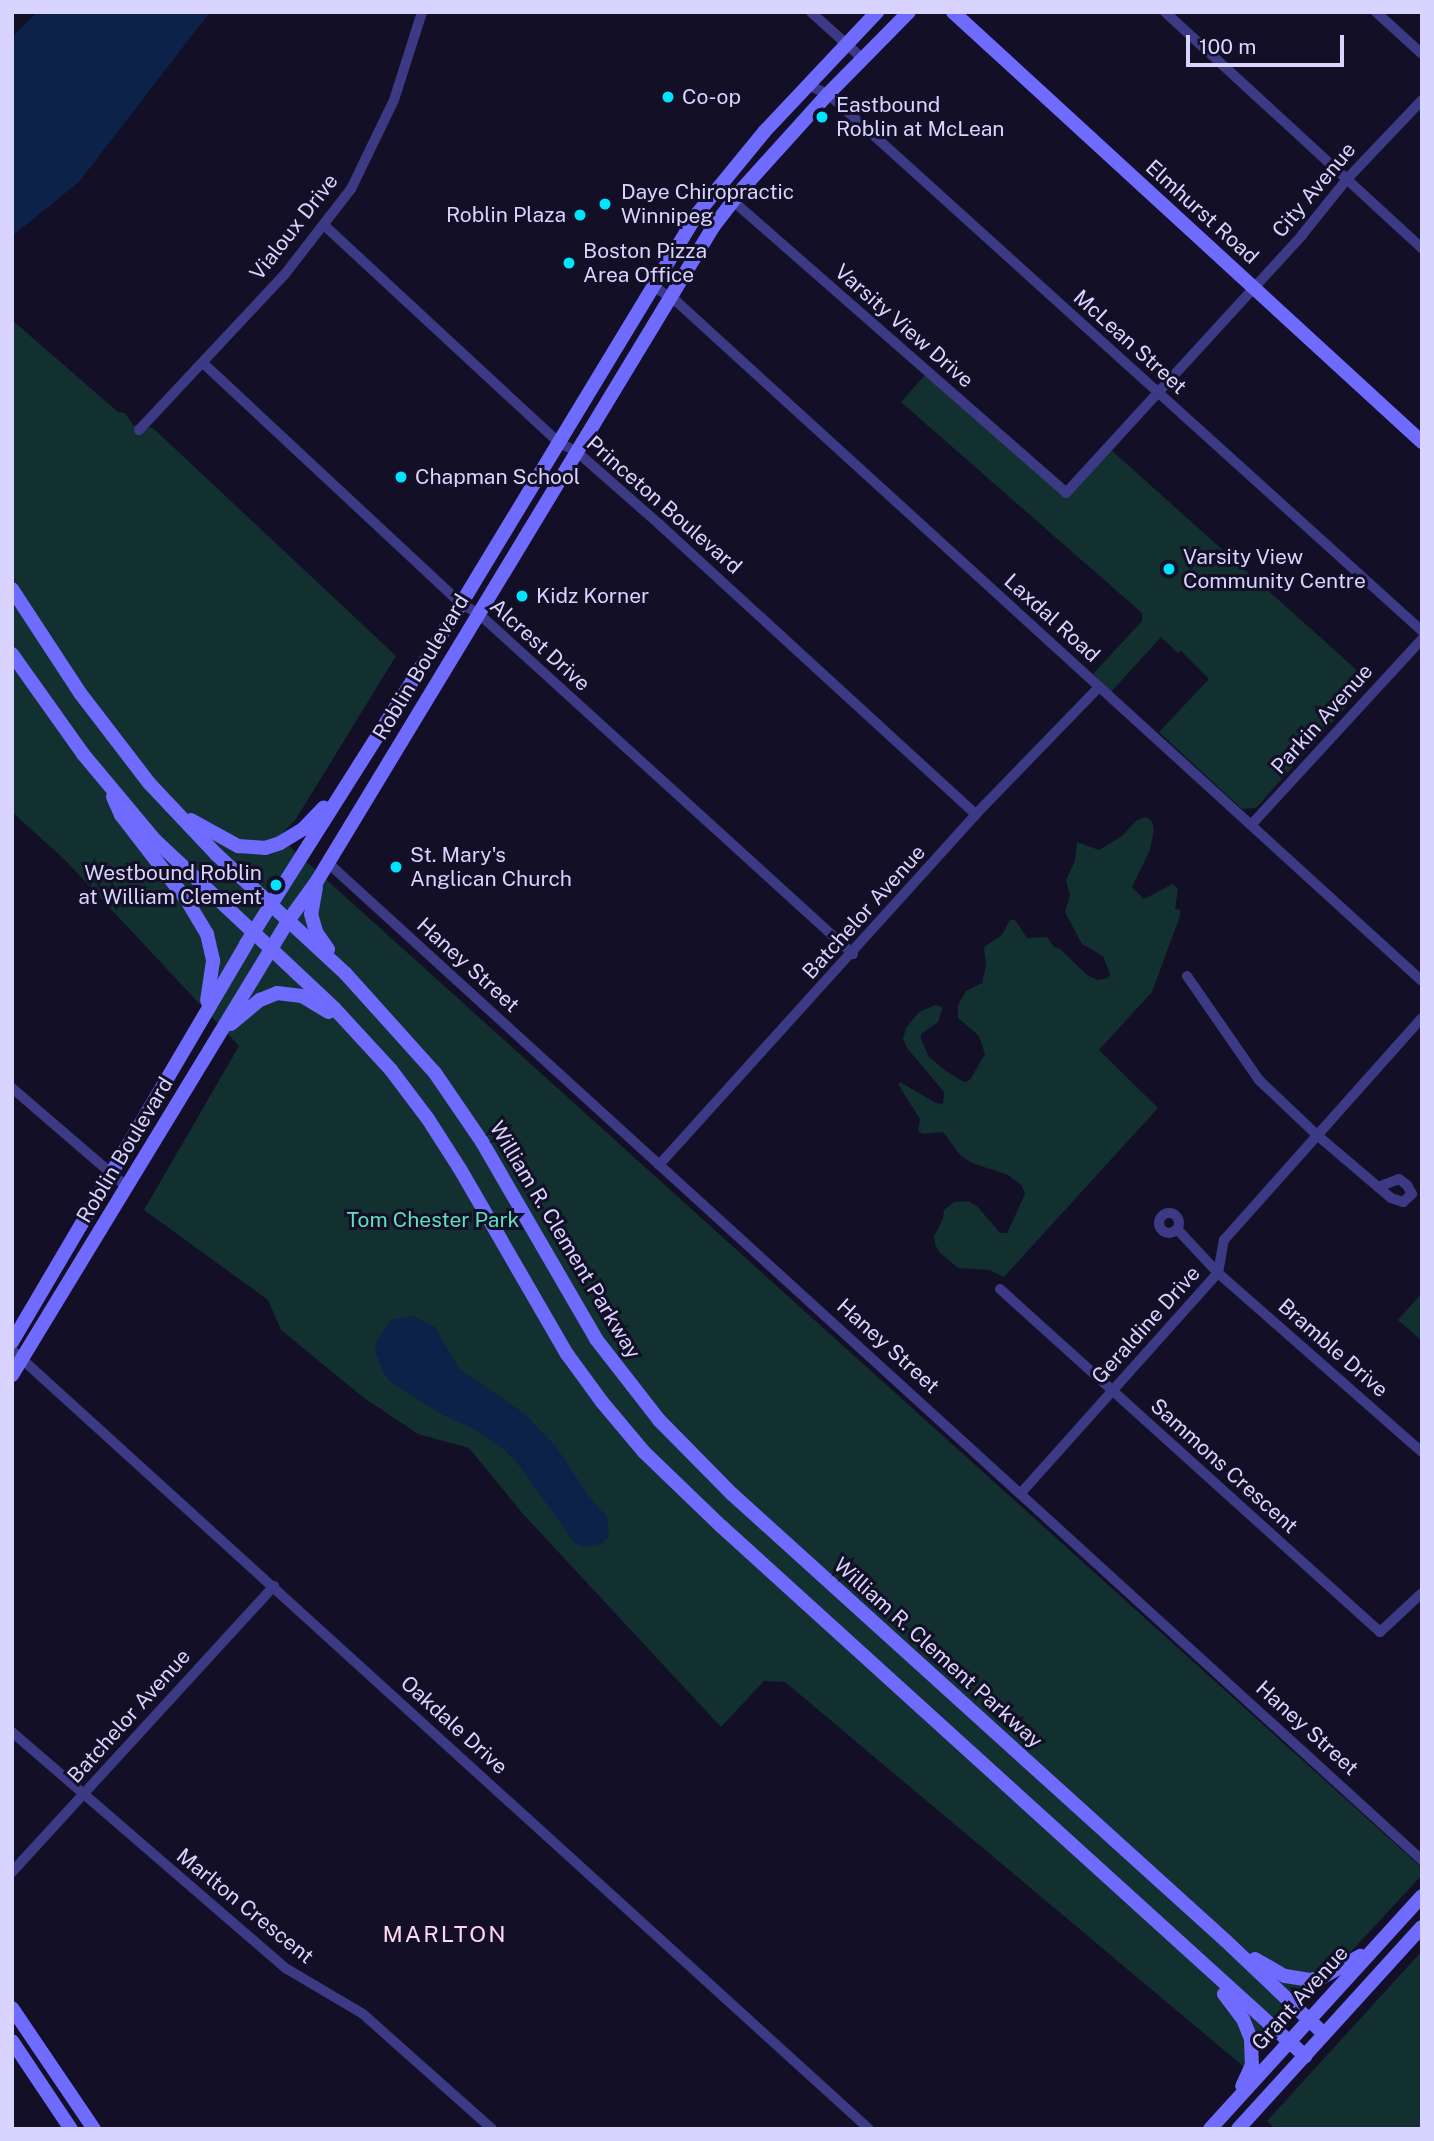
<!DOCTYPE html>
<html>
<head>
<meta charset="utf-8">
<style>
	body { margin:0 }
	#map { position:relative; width:1434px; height:2141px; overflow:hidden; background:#130f26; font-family:"Public Sans",sans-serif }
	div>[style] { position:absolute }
	.green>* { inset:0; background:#12302f }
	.water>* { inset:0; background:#0c2248 }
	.street>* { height:10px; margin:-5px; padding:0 5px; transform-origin:5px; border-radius:5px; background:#3d3a85 }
	.street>.ring { margin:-5px; padding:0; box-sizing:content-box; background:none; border:10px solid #3d3a85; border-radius:50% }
	.secondary>* { height:14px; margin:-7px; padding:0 7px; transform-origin:7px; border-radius:7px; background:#6f6bff }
	.dots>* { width:19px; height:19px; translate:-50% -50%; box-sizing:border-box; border:4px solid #130f26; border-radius:50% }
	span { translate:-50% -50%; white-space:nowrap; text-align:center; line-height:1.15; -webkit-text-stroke:6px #130f26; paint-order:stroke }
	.poi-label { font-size:21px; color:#d9d4ff }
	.left { translate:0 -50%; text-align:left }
	.right { translate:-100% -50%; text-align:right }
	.street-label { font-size:21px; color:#d9d4ff }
	.park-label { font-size:21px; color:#5fe0c0 }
	.neighbourhood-label { font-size:23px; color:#ffd6f0; letter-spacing:2px }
	.frame { position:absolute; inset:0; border:14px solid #d9d4ff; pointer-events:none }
	.scale { position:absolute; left:1186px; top:35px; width:158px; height:32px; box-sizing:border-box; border:4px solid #d9d4ff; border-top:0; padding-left:9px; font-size:21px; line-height:24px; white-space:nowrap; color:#d9d4ff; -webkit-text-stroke:5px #130f26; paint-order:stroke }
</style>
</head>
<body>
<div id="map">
	<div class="green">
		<i style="clip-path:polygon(12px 320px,118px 412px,125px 413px,133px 425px,153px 428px,396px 656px,296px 819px,279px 837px,1422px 1868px,1422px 1875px,1244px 2067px,785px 1682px,764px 1681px,721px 1727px,523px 1514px,469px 1448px,418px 1434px,364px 1398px,281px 1330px,268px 1300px,144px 1210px,239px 1046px,64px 859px,12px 812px)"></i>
		<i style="clip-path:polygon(925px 375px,1067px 497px,1110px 449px,1369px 681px,1256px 808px,1242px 809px,1159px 732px,1209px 679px,1181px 651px,1178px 653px,1161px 637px,1111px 692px,1093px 674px,1142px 621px,1142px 613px,901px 402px)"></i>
		<i style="clip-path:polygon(1146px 817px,1152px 821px,1154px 830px,1150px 850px,1132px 887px,1144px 899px,1173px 884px,1178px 889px,1175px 909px,1180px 910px,1180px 916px,1152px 992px,1099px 1050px,1158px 1108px,1004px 1277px,989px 1270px,958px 1268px,939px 1252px,935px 1244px,934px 1236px,943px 1219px,944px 1210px,954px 1202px,968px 1201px,977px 1206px,1000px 1233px,1007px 1233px,1025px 1194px,1022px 1186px,1008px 1175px,972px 1163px,961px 1156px,943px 1132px,923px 1134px,918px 1131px,920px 1119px,898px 1084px,900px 1082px,936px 1103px,943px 1104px,944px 1092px,907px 1048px,903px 1039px,906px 1028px,919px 1012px,935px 1005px,943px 1007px,938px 1022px,921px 1034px,921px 1039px,929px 1057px,946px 1071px,964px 1082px,970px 1080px,985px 1054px,979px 1036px,958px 1018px,958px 1005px,966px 991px,982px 983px,986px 965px,984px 947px,1002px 935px,1010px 920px,1015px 920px,1027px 938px,1047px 937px,1054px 947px,1060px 949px,1087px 975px,1097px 980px,1108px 978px,1110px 974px,1103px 956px,1082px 944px,1065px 912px,1070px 895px,1066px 880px,1075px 861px,1077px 842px,1099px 850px,1122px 836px,1137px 820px)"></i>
		<i style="clip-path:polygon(1422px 1293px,1422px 1341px,1398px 1320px)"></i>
		<i style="clip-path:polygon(1422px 1951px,1422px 2129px,1275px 2129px,1267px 2121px)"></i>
	</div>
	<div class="water">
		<i style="clip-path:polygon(37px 12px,210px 12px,79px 182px,12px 236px,12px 37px)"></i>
		<i style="clip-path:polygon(413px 1316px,435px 1327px,459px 1369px,525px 1414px,557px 1448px,588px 1495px,607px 1517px,609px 1535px,603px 1543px,585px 1547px,575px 1543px,515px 1460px,503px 1449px,478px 1431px,441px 1414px,391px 1382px,383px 1373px,375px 1350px,378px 1338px,392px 1320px)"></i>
	</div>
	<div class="street">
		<i style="left:811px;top:12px;width:70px;rotate:42.1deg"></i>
		<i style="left:1165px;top:12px;width:349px;rotate:42.6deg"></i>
		<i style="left:1376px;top:12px;width:62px;rotate:42.4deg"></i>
		<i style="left:810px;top:86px;width:20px;rotate:24deg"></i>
		<i style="left:828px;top:94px;width:801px;rotate:42.11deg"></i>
		<i style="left:717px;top:187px;width:464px;rotate:41.2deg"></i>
		<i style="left:1066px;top:493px;width:350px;rotate:-47.5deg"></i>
		<i style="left:1302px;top:235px;width:72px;rotate:-51.2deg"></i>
		<i style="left:1347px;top:179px;width:109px;rotate:-46.5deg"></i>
		<i style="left:325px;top:226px;width:319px;rotate:42.8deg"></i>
		<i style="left:559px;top:443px;width:19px;rotate:25deg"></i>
		<i style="left:576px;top:451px;width:111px;rotate:41.3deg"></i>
		<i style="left:659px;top:524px;width:430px;rotate:42.5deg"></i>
		<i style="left:654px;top:287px;width:26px;rotate:32deg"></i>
		<i style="left:676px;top:301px;width:1009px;rotate:42.35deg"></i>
		<i style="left:203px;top:363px;width:353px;rotate:43deg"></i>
		<i style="left:461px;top:604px;width:19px;rotate:28deg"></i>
		<i style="left:478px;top:613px;width:507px;rotate:42.28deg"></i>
		<i style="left:139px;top:430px;width:214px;rotate:-46.9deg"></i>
		<i style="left:285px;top:274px;width:108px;rotate:-52.2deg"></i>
		<i style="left:351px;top:189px;width:99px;rotate:-64.2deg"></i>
		<i style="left:394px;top:100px;width:92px;rotate:-72.3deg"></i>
		<i style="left:1251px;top:825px;width:253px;rotate:-47.4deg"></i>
		<i style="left:327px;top:862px;width:1482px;rotate:42.35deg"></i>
		<i style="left:1187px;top:976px;width:126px;rotate:55.3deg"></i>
		<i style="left:1259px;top:1080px;width:80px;rotate:43.5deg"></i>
		<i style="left:1317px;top:1135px;width:80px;rotate:40.4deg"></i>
		<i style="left:1378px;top:1187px;width:17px;rotate:40deg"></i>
		<i style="left:1391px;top:1198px;width:13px;rotate:18deg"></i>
		<i style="left:1403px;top:1202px;width:12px;rotate:-42deg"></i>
		<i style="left:1412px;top:1194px;width:10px;rotate:-119deg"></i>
		<i style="left:1407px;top:1185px;width:10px;rotate:-143deg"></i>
		<i style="left:1399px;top:1179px;width:22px;rotate:159deg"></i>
		<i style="left:12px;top:1088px;width:152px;rotate:40.7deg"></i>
		<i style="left:659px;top:1165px;width:473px;rotate:-47.9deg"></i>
		<i style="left:976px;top:814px;width:177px;rotate:-45.9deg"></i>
		<i class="ring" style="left:1159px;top:1213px;width:10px;height:10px"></i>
		<i style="left:1177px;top:1229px;width:60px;rotate:47deg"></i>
		<i style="left:1218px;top:1273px;width:271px;rotate:41.3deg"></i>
		<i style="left:1000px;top:1289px;width:512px;rotate:42.07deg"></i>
		<i style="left:1380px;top:1632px;width:57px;rotate:-42.9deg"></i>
		<i style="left:12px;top:1350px;width:1158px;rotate:42.27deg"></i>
		<i style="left:1021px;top:1493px;width:295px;rotate:-48.2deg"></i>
		<i style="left:1218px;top:1273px;width:34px;rotate:-80deg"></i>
		<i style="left:1224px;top:1240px;width:297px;rotate:-48.3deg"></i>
		<i style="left:12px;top:1732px;width:363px;rotate:40.8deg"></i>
		<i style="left:287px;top:1969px;width:88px;rotate:30.6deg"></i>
		<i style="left:363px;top:2014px;width:173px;rotate:41.7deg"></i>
		<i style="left:12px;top:1872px;width:388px;rotate:-47.5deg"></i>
	</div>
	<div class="secondary">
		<i style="left:953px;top:12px;width:636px;rotate:42.52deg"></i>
		<i style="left:12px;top:589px;width:124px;rotate:56.8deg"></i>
		<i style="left:80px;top:693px;width:113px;rotate:52.5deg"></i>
		<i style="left:149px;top:783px;width:98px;rotate:46.7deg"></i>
		<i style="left:216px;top:854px;width:176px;rotate:42.7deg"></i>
		<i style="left:345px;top:973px;width:135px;rotate:48deg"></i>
		<i style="left:435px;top:1073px;width:83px;rotate:55.7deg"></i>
		<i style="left:482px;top:1142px;width:228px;rotate:59.9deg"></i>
		<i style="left:596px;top:1339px;width:103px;rotate:52.1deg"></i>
		<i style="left:659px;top:1420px;width:104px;rotate:45.4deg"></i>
		<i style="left:732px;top:1494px;width:666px;rotate:42.14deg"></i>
		<i style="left:1226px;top:1941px;width:135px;rotate:43.5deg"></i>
		<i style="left:12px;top:654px;width:123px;rotate:54.6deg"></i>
		<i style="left:83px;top:754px;width:112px;rotate:50.1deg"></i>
		<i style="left:155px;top:840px;width:245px;rotate:43.2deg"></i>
		<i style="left:334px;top:1008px;width:84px;rotate:47.4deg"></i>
		<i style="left:391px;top:1070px;width:61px;rotate:52.9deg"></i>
		<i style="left:428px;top:1119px;width:59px;rotate:57.4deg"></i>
		<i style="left:460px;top:1169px;width:214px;rotate:60deg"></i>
		<i style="left:567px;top:1354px;width:59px;rotate:53.9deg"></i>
		<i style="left:602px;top:1402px;width:65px;rotate:50deg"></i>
		<i style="left:644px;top:1452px;width:107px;rotate:43.9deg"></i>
		<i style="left:721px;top:1526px;width:789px;rotate:42.22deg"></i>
		<i style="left:113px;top:797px;width:20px;rotate:66deg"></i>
		<i style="left:121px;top:815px;width:106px;rotate:52.3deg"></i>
		<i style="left:186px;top:899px;width:41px;rotate:59deg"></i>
		<i style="left:207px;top:934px;width:28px;rotate:77deg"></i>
		<i style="left:213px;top:961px;width:40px;rotate:98.5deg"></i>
		<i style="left:191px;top:820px;width:54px;rotate:29deg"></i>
		<i style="left:238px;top:846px;width:27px;rotate:4deg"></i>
		<i style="left:265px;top:848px;width:16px;rotate:-18deg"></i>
		<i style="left:280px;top:843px;width:27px;rotate:-31deg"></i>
		<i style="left:303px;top:829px;width:30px;rotate:-46deg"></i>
		<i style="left:316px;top:887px;width:27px;rotate:100deg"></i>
		<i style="left:311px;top:914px;width:19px;rotate:74deg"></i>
		<i style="left:316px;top:932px;width:21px;rotate:55deg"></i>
		<i style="left:231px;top:1024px;width:38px;rotate:-40deg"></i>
		<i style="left:260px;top:1000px;width:18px;rotate:-22deg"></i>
		<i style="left:277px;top:993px;width:25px;rotate:7deg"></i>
		<i style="left:302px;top:996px;width:31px;rotate:31deg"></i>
		<i style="left:12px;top:1342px;width:462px;rotate:-59.5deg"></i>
		<i style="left:246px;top:944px;width:402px;rotate:-57.7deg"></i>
		<i style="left:461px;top:604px;width:456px;rotate:-58.8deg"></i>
		<i style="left:697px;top:214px;width:106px;rotate:-50.7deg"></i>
		<i style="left:764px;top:132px;width:165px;rotate:-46.7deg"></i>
		<i style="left:12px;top:1375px;width:531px;rotate:-58.7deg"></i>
		<i style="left:288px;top:921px;width:49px;rotate:-54.1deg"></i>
		<i style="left:317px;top:881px;width:765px;rotate:-58.8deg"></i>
		<i style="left:713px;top:227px;width:49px;rotate:-52.4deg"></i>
		<i style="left:743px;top:188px;width:127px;rotate:-47.9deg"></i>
		<i style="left:828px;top:94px;width:115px;rotate:-45.4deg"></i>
		<i style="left:1255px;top:1959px;width:34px;rotate:30deg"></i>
		<i style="left:1285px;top:1976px;width:25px;rotate:9deg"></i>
		<i style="left:1310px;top:1980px;width:13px;rotate:-13deg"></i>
		<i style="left:1323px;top:1977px;width:43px;rotate:-29.6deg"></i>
		<i style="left:1224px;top:1994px;width:31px;rotate:53deg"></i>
		<i style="left:1243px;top:2019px;width:22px;rotate:68deg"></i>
		<i style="left:1251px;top:2039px;width:26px;rotate:88deg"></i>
		<i style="left:1252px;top:2065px;width:23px;rotate:115deg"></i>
		<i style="left:12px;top:2008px;width:146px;rotate:55.9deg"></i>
		<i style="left:12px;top:2041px;width:106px;rotate:56.2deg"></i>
		<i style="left:1210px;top:2129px;width:315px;rotate:-47.7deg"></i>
		<i style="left:1238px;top:2129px;width:273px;rotate:-47.7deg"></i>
	</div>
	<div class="dots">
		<i style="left:668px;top:97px;background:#00e5ff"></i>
		<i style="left:822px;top:117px;background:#00e5ff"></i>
		<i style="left:605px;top:204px;background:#00e5ff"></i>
		<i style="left:580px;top:215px;background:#00e5ff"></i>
		<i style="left:569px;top:263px;background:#00e5ff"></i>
		<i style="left:401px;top:477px;background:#00e5ff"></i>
		<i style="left:1169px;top:569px;background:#00e5ff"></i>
		<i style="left:522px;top:596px;background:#00e5ff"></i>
		<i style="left:396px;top:867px;background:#00e5ff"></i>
		<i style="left:276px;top:885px;background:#00e5ff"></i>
	</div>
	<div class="poi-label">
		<span class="left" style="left:682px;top:97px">Co-op</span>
		<span class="left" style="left:836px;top:117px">Eastbound<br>Roblin at McLean</span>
		<span class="left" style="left:621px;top:204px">Daye Chiropractic<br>Winnipeg</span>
		<span class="right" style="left:566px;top:215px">Roblin Plaza</span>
		<span class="left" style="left:583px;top:263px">Boston Pizza<br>Area Office</span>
		<span class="left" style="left:415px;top:477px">Chapman School</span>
		<span class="left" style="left:1183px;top:569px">Varsity View<br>Community Centre</span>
		<span class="left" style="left:536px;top:596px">Kidz Korner</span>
		<span class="left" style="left:410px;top:867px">St. Mary's<br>Anglican Church</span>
		<span class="right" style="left:262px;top:885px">Westbound Roblin<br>at William Clement</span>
	</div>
	<div class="street-label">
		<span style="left:1314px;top:190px;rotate:-50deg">City Avenue</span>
		<span style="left:1202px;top:212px;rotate:42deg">Elmhurst Road</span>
		<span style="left:294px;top:227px;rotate:-52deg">Vialoux Drive</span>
		<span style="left:904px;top:326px;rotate:41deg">Varsity View Drive</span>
		<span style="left:1130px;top:342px;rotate:42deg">McLean Street</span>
		<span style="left:664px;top:505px;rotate:41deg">Princeton Boulevard</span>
		<span style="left:1052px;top:618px;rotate:42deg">Laxdal Road</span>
		<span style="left:540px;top:645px;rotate:42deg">Alcrest Drive</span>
		<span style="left:421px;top:667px;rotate:-59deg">Roblin Boulevard</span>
		<span style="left:1322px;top:719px;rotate:-48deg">Parkin Avenue</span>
		<span style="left:864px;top:912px;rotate:-48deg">Batchelor Avenue</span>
		<span style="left:468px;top:965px;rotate:42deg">Haney Street</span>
		<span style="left:125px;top:1150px;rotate:-59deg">Roblin Boulevard</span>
		<span style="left:565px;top:1240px;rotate:59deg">William R. Clement Parkway</span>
		<span style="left:1146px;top:1325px;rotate:-48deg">Geraldine Drive</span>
		<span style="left:888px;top:1346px;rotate:42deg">Haney Street</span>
		<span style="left:1333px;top:1348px;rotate:41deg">Bramble Drive</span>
		<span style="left:1224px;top:1466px;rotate:42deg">Sammons Crescent</span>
		<span style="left:938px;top:1653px;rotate:42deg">William R. Clement Parkway</span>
		<span style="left:129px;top:1716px;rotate:-48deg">Batchelor Avenue</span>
		<span style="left:454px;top:1725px;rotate:42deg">Oakdale Drive</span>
		<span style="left:1307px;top:1728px;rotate:42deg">Haney Street</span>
		<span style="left:245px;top:1906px;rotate:39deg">Marlton Crescent</span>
		<span style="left:1300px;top:1998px;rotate:-48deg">Grant Avenue</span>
	</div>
	<div class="park-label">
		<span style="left:433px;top:1220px">Tom Chester Park</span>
	</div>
	<div class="neighbourhood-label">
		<span style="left:445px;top:1934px">MARLTON</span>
	</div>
	<div class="frame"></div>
	<div class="scale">100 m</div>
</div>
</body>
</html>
